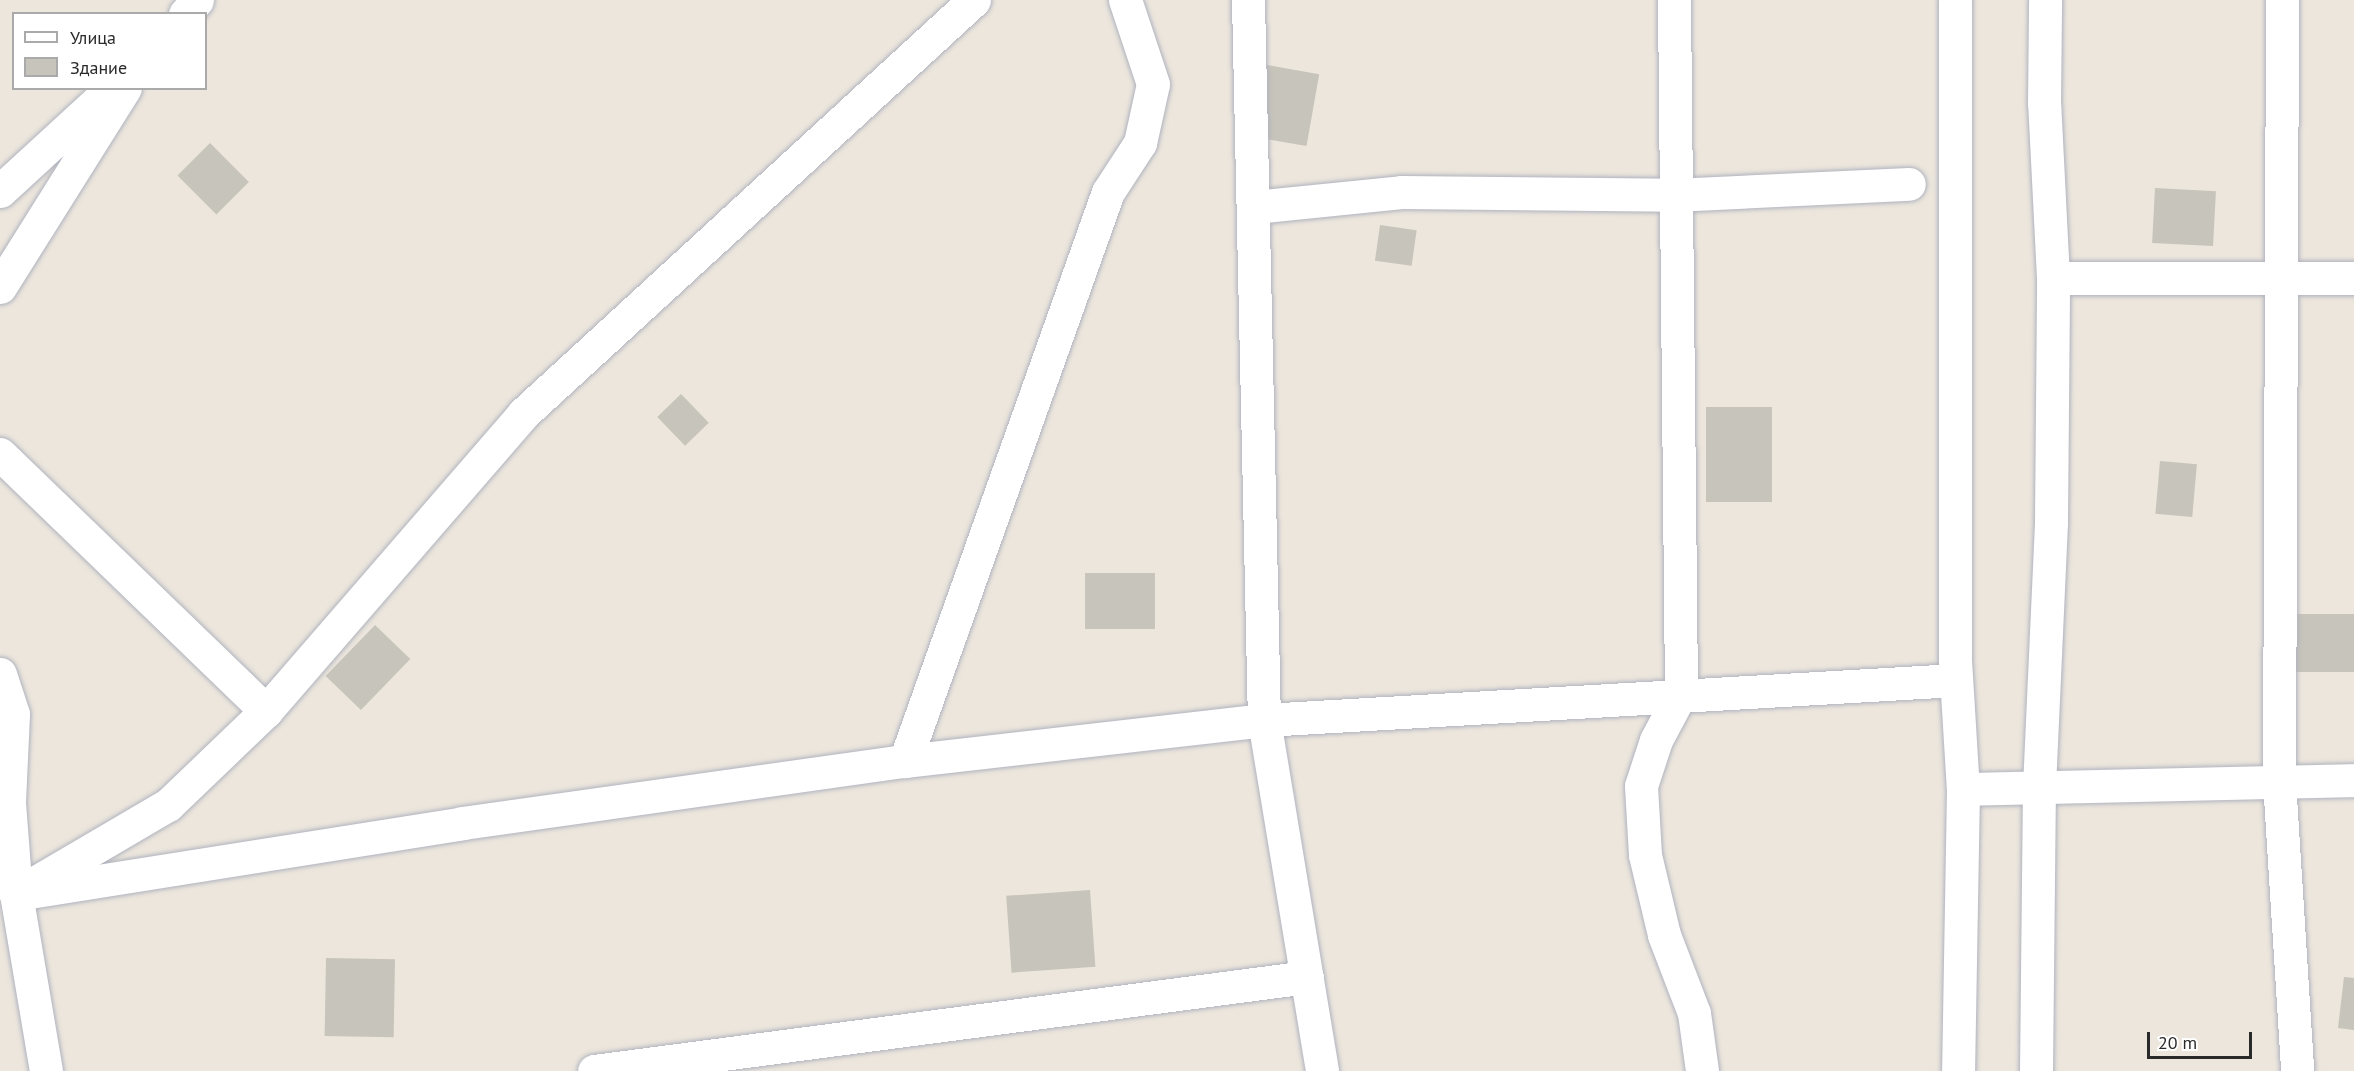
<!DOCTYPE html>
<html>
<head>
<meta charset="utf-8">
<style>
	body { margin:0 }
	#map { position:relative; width:2354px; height:1071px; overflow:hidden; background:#ece6dd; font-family:"PT Sans",sans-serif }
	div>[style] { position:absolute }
	.building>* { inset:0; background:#c7c4bb; transform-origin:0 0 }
	.roads { filter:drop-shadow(0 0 2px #b0b3be) drop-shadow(0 0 2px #b0b3be) }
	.street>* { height:33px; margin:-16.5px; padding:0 16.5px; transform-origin:16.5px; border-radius:16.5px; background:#fff }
	.secondary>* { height:33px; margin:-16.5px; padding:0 16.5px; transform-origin:16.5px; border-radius:16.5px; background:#fff }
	span { translate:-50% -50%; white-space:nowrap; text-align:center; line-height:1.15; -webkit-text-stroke:4.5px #fff; paint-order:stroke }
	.legend { position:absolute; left:12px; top:12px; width:195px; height:78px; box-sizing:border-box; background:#fff; border:2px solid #aaa; margin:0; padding:8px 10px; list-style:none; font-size:18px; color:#2a2a2a }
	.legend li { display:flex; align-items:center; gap:12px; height:30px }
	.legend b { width:30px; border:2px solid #aaa }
	.scale { position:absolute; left:2147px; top:1032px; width:105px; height:27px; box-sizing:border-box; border:3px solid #2a2a2a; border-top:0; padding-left:8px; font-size:18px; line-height:21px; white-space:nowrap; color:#2a2a2a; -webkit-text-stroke:4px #fff; paint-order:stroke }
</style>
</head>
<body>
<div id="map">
	<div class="building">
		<i style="left:1267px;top:65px;width:53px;height:73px;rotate:10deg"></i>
		<i style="left:210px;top:143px;width:55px;height:46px;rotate:45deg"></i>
		<i style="left:2155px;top:188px;width:61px;height:55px;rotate:3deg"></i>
		<i style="left:1380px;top:225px;width:37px;height:36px;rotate:8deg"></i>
		<i style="left:681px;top:394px;width:40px;height:33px;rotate:46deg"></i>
		<i style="left:1706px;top:407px;width:66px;height:95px"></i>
		<i style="left:2160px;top:461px;width:37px;height:53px;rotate:5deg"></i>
		<i style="left:1155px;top:573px;width:56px;height:70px;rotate:90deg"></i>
		<i style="left:2354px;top:614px;width:58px;height:70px;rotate:90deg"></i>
		<i style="left:375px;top:625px;width:49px;height:71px;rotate:44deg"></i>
		<i style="left:1090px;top:890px;width:77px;height:84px;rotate:86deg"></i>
		<i style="left:326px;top:958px;width:69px;height:78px;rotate:1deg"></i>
		<i style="clip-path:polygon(2344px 977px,2354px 978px,2354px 1030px,2338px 1028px)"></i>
	</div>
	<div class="roads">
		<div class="street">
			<i style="left:1248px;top:0;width:720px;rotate:88.73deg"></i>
			<i style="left:1264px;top:720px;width:356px;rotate:80.6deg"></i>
			<i style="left:1674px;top:0;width:693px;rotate:89.42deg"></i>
			<i style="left:1681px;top:693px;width:53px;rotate:118deg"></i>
			<i style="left:1656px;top:740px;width:48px;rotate:108.1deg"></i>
			<i style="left:1641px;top:786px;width:69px;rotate:86.7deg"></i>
			<i style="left:1645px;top:855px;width:82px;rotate:76.6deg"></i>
			<i style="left:1664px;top:935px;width:84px;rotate:69deg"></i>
			<i style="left:1694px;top:1013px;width:59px;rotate:82.1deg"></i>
			<i style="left:2282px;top:0;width:781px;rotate:90.22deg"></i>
			<i style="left:2279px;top:781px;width:291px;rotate:86.4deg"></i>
			<i style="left:185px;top:14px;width:18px;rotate:-49deg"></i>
			<i style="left:0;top:191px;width:151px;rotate:-42.6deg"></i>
			<i style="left:1254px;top:207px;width:148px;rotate:-5.8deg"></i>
			<i style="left:1401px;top:192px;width:272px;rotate:0.6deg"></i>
			<i style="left:1673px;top:195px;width:236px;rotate:-2.7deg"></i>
			<i style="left:2053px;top:278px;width:301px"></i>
			<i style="left:0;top:287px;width:235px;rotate:-57.9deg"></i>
			<i style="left:0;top:454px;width:370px;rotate:44deg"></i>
			<i style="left:0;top:674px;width:42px;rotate:72deg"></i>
			<i style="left:13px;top:714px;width:89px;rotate:92.6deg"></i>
			<i style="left:9px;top:803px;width:91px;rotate:85.6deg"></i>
			<i style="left:16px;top:894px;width:452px;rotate:-9deg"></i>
			<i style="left:462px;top:823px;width:447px;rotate:-8deg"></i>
			<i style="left:905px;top:761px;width:361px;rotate:-6.5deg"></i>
			<i style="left:1264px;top:720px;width:693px;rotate:-3.31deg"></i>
			<i style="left:905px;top:761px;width:604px;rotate:-70.37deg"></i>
			<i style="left:1108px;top:192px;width:59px;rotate:-56.9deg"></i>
			<i style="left:1140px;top:143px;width:60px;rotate:-77.6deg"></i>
			<i style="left:1153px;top:84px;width:89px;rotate:-108.4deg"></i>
			<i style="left:1963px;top:789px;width:391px;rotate:-1.3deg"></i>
			<i style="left:46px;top:1071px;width:180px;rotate:-99.6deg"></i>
			<i style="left:16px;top:894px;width:176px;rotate:-30.4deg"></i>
			<i style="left:168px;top:805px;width:136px;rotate:-43.8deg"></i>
			<i style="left:266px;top:711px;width:393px;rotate:-49.1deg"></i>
			<i style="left:523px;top:414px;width:612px;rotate:-42.55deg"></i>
			<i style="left:594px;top:1071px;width:719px;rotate:-7.51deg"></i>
			<i style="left:2036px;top:1071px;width:284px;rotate:-89.4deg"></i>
			<i style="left:2039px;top:787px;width:265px;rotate:-87.4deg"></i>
			<i style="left:2051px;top:522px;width:244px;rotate:-89.5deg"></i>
			<i style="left:2053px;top:278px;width:175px;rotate:-92.9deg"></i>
			<i style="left:2044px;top:103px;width:103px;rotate:-89.4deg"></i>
		</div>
		<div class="secondary">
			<i style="left:1955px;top:0;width:660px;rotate:90deg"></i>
			<i style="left:1955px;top:660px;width:129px;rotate:86.5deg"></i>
			<i style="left:1963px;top:789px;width:282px;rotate:91deg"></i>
		</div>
	</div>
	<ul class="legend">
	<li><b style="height:8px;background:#fff"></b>Улица</li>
	<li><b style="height:16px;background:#c7c4bb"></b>Здание</li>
	</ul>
	<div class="scale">20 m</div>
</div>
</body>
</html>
